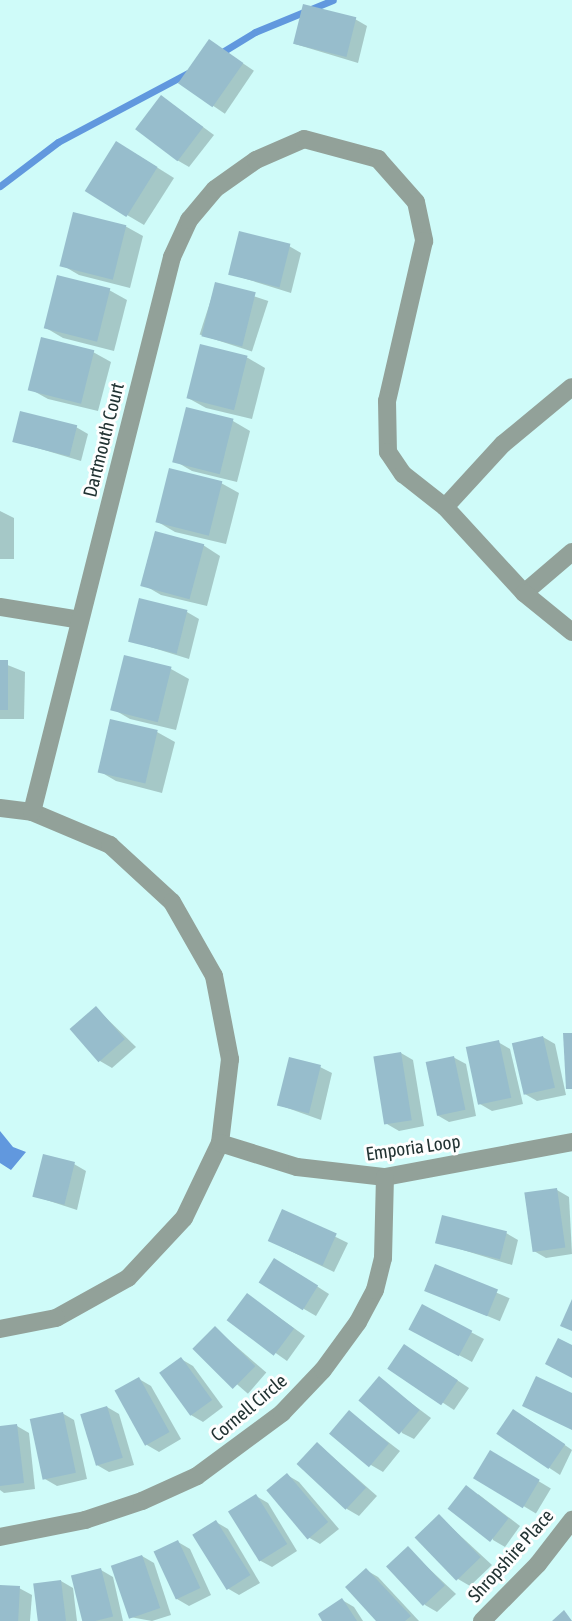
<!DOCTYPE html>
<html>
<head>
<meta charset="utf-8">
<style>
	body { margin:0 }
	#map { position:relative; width:572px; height:1621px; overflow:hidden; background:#cffbf9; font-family:"Asap Condensed",sans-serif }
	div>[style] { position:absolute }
	.water>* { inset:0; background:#6198de }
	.shadow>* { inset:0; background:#0003; transform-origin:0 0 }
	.stream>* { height:7px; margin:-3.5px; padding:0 3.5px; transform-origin:3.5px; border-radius:3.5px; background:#6198de }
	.building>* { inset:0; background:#97bdcc; transform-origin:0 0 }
	.minor>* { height:18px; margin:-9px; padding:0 9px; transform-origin:9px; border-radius:9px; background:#92a199 }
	span { translate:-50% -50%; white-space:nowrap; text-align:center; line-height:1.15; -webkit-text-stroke:6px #fefefe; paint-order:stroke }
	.street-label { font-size:19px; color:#233 }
</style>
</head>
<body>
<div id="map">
	<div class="water">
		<i style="clip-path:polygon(0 1131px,13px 1147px,26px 1152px,11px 1170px,0 1163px)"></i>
	</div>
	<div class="shadow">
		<i style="clip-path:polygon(355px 19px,367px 26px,358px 63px,295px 44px)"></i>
		<i style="left:210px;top:41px;width:53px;height:52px;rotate:34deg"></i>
		<i style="clip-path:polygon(162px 97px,214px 135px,189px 167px,177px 160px)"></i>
		<i style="clip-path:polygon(134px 153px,174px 178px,144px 225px,127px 215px)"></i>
		<i style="clip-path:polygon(125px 226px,143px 236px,130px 288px,79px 275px,62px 265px)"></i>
		<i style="clip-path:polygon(289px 246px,301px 253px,291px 293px,230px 274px)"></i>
		<i style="left:216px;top:284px;width:55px;height:53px;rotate:18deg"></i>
		<i style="clip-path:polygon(109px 290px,127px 300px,114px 351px,63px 338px,46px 328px)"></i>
		<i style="clip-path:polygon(201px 346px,248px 358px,265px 368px,252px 419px,206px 408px,188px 398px)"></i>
		<i style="clip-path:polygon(93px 352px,111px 362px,98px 411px,48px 399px,30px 389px)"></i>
		<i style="clip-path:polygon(188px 410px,233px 421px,250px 431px,237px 482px,192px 471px,175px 461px)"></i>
		<i style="clip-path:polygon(76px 427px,88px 434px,81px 461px,14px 441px)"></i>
		<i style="clip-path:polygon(221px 483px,239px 493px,226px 544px,175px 532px,158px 522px)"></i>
		<i style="clip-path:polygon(0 511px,14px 518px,14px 559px,0 559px)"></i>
		<i style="clip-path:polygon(203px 545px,220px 556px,207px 606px,161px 595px,144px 585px)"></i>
		<i style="clip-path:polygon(187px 612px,199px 619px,189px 659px,131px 641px)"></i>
		<i style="clip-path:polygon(0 662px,25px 672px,24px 719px,0 719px)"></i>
		<i style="clip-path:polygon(171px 669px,189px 679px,176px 730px,130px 719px,113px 709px)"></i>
		<i style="clip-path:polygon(157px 732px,175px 742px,162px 793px,116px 781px,99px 771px)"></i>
		<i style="clip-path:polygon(96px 1008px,136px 1047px,112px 1068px,100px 1061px)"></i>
		<i style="clip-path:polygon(543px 1037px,555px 1044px,566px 1095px,537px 1101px,525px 1094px)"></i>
		<i style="clip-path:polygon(498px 1042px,510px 1049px,523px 1104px,492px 1111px,480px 1104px)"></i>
		<i style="clip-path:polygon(401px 1053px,413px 1060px,424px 1126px,399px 1131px,387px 1124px)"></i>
		<i style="clip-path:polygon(453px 1057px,466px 1064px,476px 1116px,449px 1122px,437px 1115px)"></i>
		<i style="clip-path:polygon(320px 1067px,332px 1073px,321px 1120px,279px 1105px)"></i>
		<i style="clip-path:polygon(74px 1164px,86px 1171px,77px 1210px,34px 1196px)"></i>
		<i style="clip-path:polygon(557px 1190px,569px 1197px,572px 1254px,546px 1258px,534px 1251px)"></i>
		<i style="clip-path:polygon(283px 1211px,348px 1243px,334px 1272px,282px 1247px)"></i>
		<i style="clip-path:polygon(506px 1233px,518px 1240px,512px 1265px,437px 1242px)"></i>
		<i style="clip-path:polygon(287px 1267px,329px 1294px,316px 1316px,304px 1309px)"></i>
		<i style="left:436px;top:1267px;width:80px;height:25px;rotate:23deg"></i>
		<i style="clip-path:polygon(259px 1303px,305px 1336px,287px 1361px,229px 1320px)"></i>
		<i style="clip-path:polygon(423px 1307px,484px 1339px,472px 1362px,423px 1336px)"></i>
		<i style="left:215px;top:1328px;width:68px;height:28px;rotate:41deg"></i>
		<i style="clip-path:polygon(416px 1353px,469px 1388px,454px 1410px,390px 1368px)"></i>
		<i style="clip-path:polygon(181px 1359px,193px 1366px,223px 1407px,203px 1422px,191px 1415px)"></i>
		<i style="clip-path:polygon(139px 1379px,151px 1386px,181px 1439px,159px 1452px,147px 1445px)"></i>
		<i style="clip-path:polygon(379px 1379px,431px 1418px,414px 1439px,402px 1433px)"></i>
		<i style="clip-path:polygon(107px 1407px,119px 1414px,134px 1465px,109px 1472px,97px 1465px)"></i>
		<i style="clip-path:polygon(349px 1412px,400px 1451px,383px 1472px,371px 1465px)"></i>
		<i style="clip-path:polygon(62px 1413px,74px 1420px,87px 1479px,57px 1486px,45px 1479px)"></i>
		<i style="clip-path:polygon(526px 1418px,572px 1450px,560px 1475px,498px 1434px)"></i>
		<i style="clip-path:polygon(17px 1426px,29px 1433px,35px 1489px,4px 1493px,0 1490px,0 1428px)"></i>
		<i style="clip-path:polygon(318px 1444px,377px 1496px,359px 1516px,347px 1509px)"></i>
		<i style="left:490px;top:1452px;width:71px;height:29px;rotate:31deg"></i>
		<i style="clip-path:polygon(287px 1475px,299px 1482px,339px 1529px,320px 1544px,308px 1537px)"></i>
		<i style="clip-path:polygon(478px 1494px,520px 1526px,505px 1547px,493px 1540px)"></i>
		<i style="clip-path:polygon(256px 1496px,268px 1503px,297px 1551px,272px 1567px,259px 1560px)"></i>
		<i style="clip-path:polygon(439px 1516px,492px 1565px,470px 1586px,458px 1579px)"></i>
		<i style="clip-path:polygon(216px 1522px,228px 1529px,260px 1583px,239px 1595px,227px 1588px)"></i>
		<i style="clip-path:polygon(178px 1542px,190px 1549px,211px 1595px,189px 1606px,177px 1599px)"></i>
		<i style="clip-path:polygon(408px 1549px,456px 1594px,437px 1612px,425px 1605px)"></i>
		<i style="clip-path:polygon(142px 1556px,154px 1563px,171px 1615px,152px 1621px,130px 1617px)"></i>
		<i style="clip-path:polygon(101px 1570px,113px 1577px,123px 1621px,83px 1621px,73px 1576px)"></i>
		<i style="clip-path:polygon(366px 1570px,378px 1577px,419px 1621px,378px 1621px)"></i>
		<i style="clip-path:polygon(61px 1581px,73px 1588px,77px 1621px,39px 1621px)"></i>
		<i style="clip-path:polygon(0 1587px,19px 1588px,32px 1595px,30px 1621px,0 1621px)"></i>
		<i style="clip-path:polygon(342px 1600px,354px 1607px,363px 1621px,324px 1621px)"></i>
	</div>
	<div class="stream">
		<i style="left:219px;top:54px;width:42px;rotate:-31.4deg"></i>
		<i style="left:255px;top:32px;width:84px;rotate:-22.3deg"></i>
		<i style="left:0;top:186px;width:73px;rotate:-37.2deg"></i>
		<i style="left:58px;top:142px;width:147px;rotate:-28deg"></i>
	</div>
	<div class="building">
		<i style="left:303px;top:4px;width:55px;height:41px;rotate:14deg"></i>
		<i style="left:209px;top:39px;width:42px;height:54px;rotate:35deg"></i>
		<i style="left:161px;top:95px;width:53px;height:43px;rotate:37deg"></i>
		<i style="left:116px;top:141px;width:49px;height:59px;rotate:32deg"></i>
		<i style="left:73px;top:212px;width:55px;height:56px;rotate:14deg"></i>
		<i style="left:239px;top:231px;width:53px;height:45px;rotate:14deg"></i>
		<i style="left:57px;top:275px;width:55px;height:55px;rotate:14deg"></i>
		<i style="left:215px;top:282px;width:42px;height:56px;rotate:14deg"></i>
		<i style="left:41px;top:337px;width:55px;height:55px;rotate:14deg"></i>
		<i style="left:200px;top:344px;width:49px;height:56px;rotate:14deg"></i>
		<i style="left:186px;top:407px;width:49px;height:57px;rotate:14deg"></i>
		<i style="left:20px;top:411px;width:59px;height:32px;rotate:14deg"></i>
		<i style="left:169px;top:468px;width:55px;height:56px;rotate:14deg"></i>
		<i style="left:155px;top:531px;width:51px;height:57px;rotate:15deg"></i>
		<i style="left:139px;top:598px;width:50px;height:45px;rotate:14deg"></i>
		<i style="left:124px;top:655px;width:49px;height:57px;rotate:14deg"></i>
		<i style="left:0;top:660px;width:8px;height:50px"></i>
		<i style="left:110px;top:719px;width:49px;height:55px;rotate:13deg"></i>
		<i style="left:96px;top:1006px;width:44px;height:35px;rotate:49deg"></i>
		<i style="clip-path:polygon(563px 1033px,572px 1033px,572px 1089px,566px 1089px)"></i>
		<i style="left:543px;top:1036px;width:53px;height:32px;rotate:77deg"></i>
		<i style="left:499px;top:1040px;width:59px;height:34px;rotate:78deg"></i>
		<i style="left:401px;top:1052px;width:69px;height:28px;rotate:81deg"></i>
		<i style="left:454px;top:1056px;width:55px;height:29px;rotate:78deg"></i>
		<i style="left:289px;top:1057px;width:33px;height:50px;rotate:14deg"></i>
		<i style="left:43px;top:1154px;width:33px;height:44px;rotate:14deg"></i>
		<i style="left:557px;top:1188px;width:60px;height:33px;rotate:82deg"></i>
		<i style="left:282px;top:1209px;width:60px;height:35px;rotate:24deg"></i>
		<i style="left:442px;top:1215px;width:67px;height:29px;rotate:14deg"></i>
		<i style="left:274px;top:1258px;width:52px;height:29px;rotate:32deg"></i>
		<i style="left:435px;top:1264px;width:68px;height:29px;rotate:22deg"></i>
		<i style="left:247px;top:1293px;width:59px;height:34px;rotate:37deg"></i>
		<i style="clip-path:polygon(572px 1299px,572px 1331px,560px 1326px)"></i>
		<i style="left:422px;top:1304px;width:57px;height:29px;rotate:28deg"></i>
		<i style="left:215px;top:1326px;width:57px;height:32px;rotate:45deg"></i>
		<i style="clip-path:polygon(558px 1338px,572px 1345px,572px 1378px,545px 1364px)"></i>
		<i style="left:404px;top:1344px;width:65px;height:30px;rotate:34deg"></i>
		<i style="left:181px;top:1357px;width:53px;height:27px;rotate:54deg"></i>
		<i style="left:379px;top:1376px;width:53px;height:32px;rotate:40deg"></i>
		<i style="clip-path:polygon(536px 1376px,572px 1393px,572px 1430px,522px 1406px)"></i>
		<i style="left:139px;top:1377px;width:63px;height:28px;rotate:61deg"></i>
		<i style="left:107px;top:1406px;width:54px;height:28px;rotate:73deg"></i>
		<i style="left:513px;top:1409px;width:63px;height:30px;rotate:34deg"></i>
		<i style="left:349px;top:1410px;width:52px;height:31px;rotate:40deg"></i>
		<i style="left:63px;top:1412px;width:62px;height:34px;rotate:78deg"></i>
		<i style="clip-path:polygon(17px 1424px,24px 1483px,0 1486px,0 1426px)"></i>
		<i style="left:317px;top:1442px;width:67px;height:30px;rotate:43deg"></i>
		<i style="left:490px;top:1450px;width:58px;height:33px;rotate:31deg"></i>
		<i style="left:287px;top:1473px;width:64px;height:27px;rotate:50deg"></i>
		<i style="left:466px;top:1485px;width:54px;height:30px;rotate:38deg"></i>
		<i style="left:256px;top:1494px;width:59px;height:33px;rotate:58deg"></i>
		<i style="left:439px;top:1514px;width:60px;height:34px;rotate:46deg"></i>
		<i style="left:216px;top:1520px;width:65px;height:28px;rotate:58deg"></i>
		<i style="left:178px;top:1540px;width:53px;height:27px;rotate:65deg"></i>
		<i style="left:408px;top:1546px;width:54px;height:30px;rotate:47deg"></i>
		<i style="left:142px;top:1555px;width:56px;height:33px;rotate:71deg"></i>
		<i style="left:101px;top:1568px;width:50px;height:31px;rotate:76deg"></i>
		<i style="clip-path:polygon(366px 1568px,411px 1616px,405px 1621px,376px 1621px,345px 1587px)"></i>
		<i style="left:61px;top:1580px;width:41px;height:28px;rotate:83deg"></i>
		<i style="left:0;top:1585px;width:20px;height:36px;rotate:3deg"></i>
		<i style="clip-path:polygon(342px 1598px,357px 1621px,322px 1621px,318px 1614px)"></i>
		<i style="clip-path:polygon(564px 1610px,572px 1621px,552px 1621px)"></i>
	</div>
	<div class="minor">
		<i style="left:445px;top:507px;width:86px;rotate:-47.4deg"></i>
		<i style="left:503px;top:444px;width:89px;rotate:-39.6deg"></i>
		<i style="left:524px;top:593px;width:63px;rotate:-40.5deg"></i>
		<i style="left:0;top:607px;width:81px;rotate:9.2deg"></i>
		<i style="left:0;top:808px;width:32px;rotate:7deg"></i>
		<i style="left:32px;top:812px;width:85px;rotate:22.9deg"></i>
		<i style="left:110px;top:845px;width:84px;rotate:42.6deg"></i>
		<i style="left:172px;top:902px;width:85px;rotate:60.4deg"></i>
		<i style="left:214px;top:976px;width:85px;rotate:79.1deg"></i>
		<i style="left:230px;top:1059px;width:85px;rotate:96.8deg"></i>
		<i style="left:220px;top:1143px;width:83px;rotate:115.6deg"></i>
		<i style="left:184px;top:1218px;width:82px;rotate:133deg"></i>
		<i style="left:128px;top:1278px;width:82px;rotate:150.9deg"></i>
		<i style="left:56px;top:1318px;width:57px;rotate:168.9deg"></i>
		<i style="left:32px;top:812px;width:572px;rotate:-75.84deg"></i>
		<i style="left:172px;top:257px;width:41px;rotate:-65.3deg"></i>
		<i style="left:189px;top:220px;width:40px;rotate:-50deg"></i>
		<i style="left:215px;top:189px;width:50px;rotate:-35.3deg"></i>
		<i style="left:256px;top:160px;width:52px;rotate:-23.6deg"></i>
		<i style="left:304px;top:139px;width:77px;rotate:15.1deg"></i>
		<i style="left:378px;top:159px;width:57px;rotate:48.5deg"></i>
		<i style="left:416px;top:202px;width:40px;rotate:78deg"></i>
		<i style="left:424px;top:241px;width:164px;rotate:103deg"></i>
		<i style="left:387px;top:401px;width:51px;rotate:88.9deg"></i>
		<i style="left:388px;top:452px;width:27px;rotate:56deg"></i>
		<i style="left:403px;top:474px;width:53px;rotate:38.2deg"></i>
		<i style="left:445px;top:507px;width:117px;rotate:47.4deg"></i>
		<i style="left:524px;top:593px;width:62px;rotate:39.1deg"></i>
		<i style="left:220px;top:1143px;width:81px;rotate:17.3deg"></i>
		<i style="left:297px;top:1167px;width:89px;rotate:6.5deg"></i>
		<i style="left:385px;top:1177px;width:190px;rotate:-10.6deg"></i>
		<i style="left:0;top:1537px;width:87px;rotate:-11.3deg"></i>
		<i style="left:85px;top:1520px;width:60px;rotate:-18.4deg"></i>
		<i style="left:142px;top:1501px;width:60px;rotate:-24.4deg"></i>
		<i style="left:197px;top:1476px;width:106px;rotate:-36.5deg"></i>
		<i style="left:282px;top:1413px;width:59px;rotate:-46.4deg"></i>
		<i style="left:323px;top:1370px;width:59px;rotate:-53.9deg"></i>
		<i style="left:358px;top:1322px;width:36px;rotate:-62deg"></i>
		<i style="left:375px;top:1290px;width:33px;rotate:-76deg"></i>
		<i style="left:383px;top:1258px;width:81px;rotate:-88.6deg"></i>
		<i style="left:482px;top:1621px;width:80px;rotate:-45.5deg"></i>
		<i style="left:538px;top:1564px;width:56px;rotate:-52.3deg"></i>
	</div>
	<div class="street-label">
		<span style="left:104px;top:440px;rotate:-76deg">Dartmouth Court</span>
		<span style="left:413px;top:1148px;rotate:-8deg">Emporia Loop</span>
		<span style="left:249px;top:1408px;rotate:-40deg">Cornell Circle</span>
		<span style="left:511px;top:1556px;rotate:-48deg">Shropshire Place</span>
	</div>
</div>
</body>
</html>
